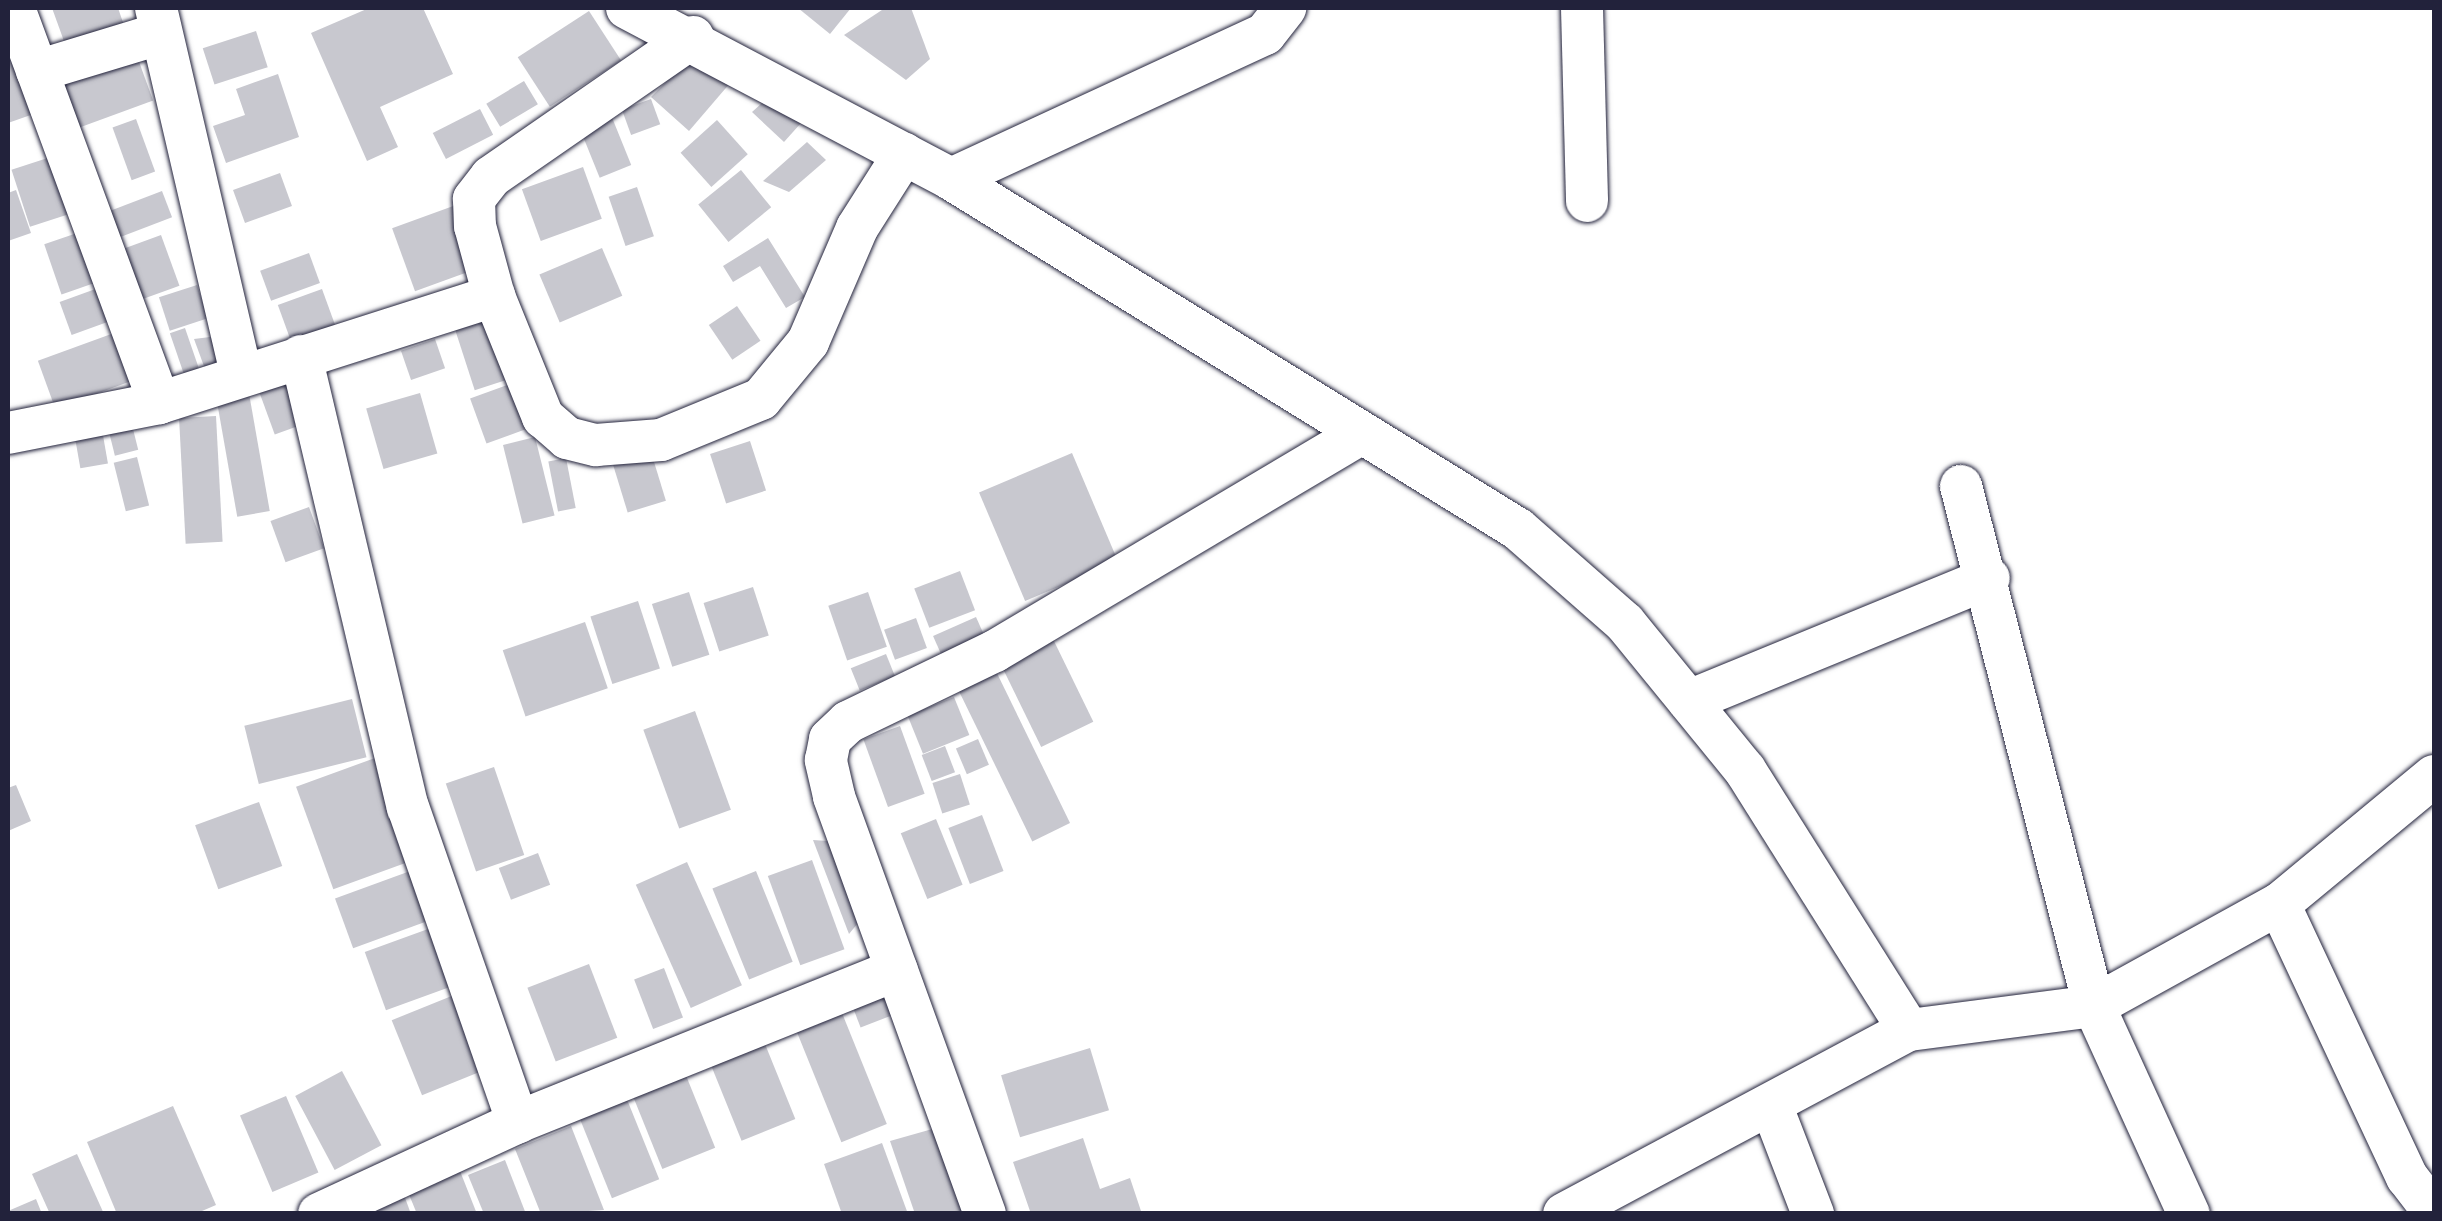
<!DOCTYPE html>
<html>
<head>
<meta charset="utf-8">
<style>
	body { margin:0 }
	#map { position:relative; width:2442px; height:1221px; overflow:hidden; background:#fff; font-family:"Shantell Sans",sans-serif }
	div>[style] { position:absolute }
	.building>* { inset:0; background:#c8c8cf; transform-origin:0 0 }
	.roads { filter:drop-shadow(0 0 2px #22223b) drop-shadow(0 0 2px #22223b) }
	.minor>* { height:42px; margin:-21px; padding:0 21px; transform-origin:21px; border-radius:21px; background:#fff }
	span { translate:-50% -50%; white-space:nowrap; text-align:center; line-height:1.15; -webkit-text-stroke:10px #fff; paint-order:stroke }
	.frame { position:absolute; inset:0; border:10px solid #22223b; pointer-events:none }
</style>
</head>
<body>
<div id="map">
	<div class="building">
		<i style="clip-path:polygon(52px 8px,118px 8px,127px 34px,69px 55px)"></i>
		<i style="clip-path:polygon(369px 8px,423px 8px,453px 74px,380px 107px,398px 147px,367px 161px,311px 33px)"></i>
		<i style="clip-path:polygon(798px 8px,851px 8px,830px 34px)"></i>
		<i style="clip-path:polygon(885px 8px,911px 8px,930px 59px,906px 80px,844px 35px)"></i>
		<i style="left:589px;top:11px;width:59px;height:85px;rotate:57deg"></i>
		<i style="left:256px;top:31px;width:38px;height:56px;rotate:72deg"></i>
		<i style="left:134px;top:48px;width:56px;height:82px;rotate:70deg"></i>
		<i style="clip-path:polygon(21px 49px,42px 111px,8px 123px,8px 54px)"></i>
		<i style="clip-path:polygon(691px 57px,731px 82px,689px 131px,651px 97px)"></i>
		<i style="clip-path:polygon(278px 74px,299px 137px,226px 163px,213px 126px,245px 115px,236px 89px)"></i>
		<i style="left:524px;top:81px;width:27px;height:44px;rotate:59deg"></i>
		<i style="clip-path:polygon(773px 93px,810px 113px,784px 142px,752px 112px)"></i>
		<i style="left:651px;top:99px;width:27px;height:31px;rotate:70deg"></i>
		<i style="left:480px;top:109px;width:29px;height:53px;rotate:63deg"></i>
		<i style="left:611px;top:115px;width:54px;height:34px;rotate:68deg"></i>
		<i style="left:136px;top:119px;width:56px;height:25px;rotate:70deg"></i>
		<i style="left:717px;top:120px;width:46px;height:49px;rotate:48deg"></i>
		<i style="clip-path:polygon(807px 142px,826px 160px,789px 192px,763px 181px)"></i>
		<i style="left:60px;top:154px;width:60px;height:51px;rotate:72deg"></i>
		<i style="left:583px;top:167px;width:55px;height:65px;rotate:70deg"></i>
		<i style="left:741px;top:170px;width:48px;height:55px;rotate:51deg"></i>
		<i style="left:280px;top:173px;width:35px;height:50px;rotate:70deg"></i>
		<i style="left:637px;top:187px;width:52px;height:30px;rotate:71deg"></i>
		<i style="clip-path:polygon(16px 190px,31px 233px,8px 241px,8px 193px)"></i>
		<i style="left:162px;top:191px;width:28px;height:56px;rotate:69deg"></i>
		<i style="left:456px;top:205px;width:67px;height:68px;rotate:70deg"></i>
		<i style="left:83px;top:231px;width:53px;height:41px;rotate:71deg"></i>
		<i style="left:161px;top:235px;width:54px;height:53px;rotate:70deg"></i>
		<i style="clip-path:polygon(768px 238px,805px 297px,786px 308px,760px 266px,733px 282px,723px 266px)"></i>
		<i style="left:602px;top:248px;width:52px;height:68px;rotate:67deg"></i>
		<i style="left:309px;top:253px;width:32px;height:52px;rotate:70deg"></i>
		<i style="left:197px;top:285px;width:35px;height:40px;rotate:72deg"></i>
		<i style="left:101px;top:287px;width:35px;height:44px;rotate:70deg"></i>
		<i style="left:322px;top:289px;width:41px;height:47px;rotate:70deg"></i>
		<i style="left:737px;top:306px;width:42px;height:34px;rotate:56deg"></i>
		<i style="left:493px;top:317px;width:64px;height:40px;rotate:72deg"></i>
		<i style="left:185px;top:328px;width:52px;height:16px;rotate:71deg"></i>
		<i style="left:114px;top:333px;width:51px;height:81px;rotate:70deg"></i>
		<i style="clip-path:polygon(218px 336px,223px 357px,205px 369px,194px 339px)"></i>
		<i style="left:435px;top:339px;width:31px;height:36px;rotate:71deg"></i>
		<i style="left:296px;top:379px;width:45px;height:39px;rotate:70deg"></i>
		<i style="left:518px;top:381px;width:48px;height:51px;rotate:70deg"></i>
		<i style="left:247px;top:382px;width:131px;height:33px;rotate:80deg"></i>
		<i style="left:420px;top:393px;width:63px;height:56px;rotate:74deg"></i>
		<i style="left:129px;top:413px;width:38px;height:24px;rotate:76deg"></i>
		<i style="left:216px;top:416px;width:126px;height:37px;rotate:87deg"></i>
		<i style="left:101px;top:424px;width:40px;height:28px;rotate:80deg"></i>
		<i style="left:535px;top:437px;width:81px;height:33px;rotate:76deg"></i>
		<i style="left:750px;top:441px;width:52px;height:42px;rotate:72deg"></i>
		<i style="left:651px;top:452px;width:51px;height:40px;rotate:73deg"></i>
		<i style="left:1072px;top:453px;width:118px;height:101px;rotate:67deg"></i>
		<i style="left:137px;top:457px;width:50px;height:24px;rotate:76deg"></i>
		<i style="left:566px;top:458px;width:51px;height:18px;rotate:79deg"></i>
		<i style="left:309px;top:507px;width:44px;height:41px;rotate:70deg"></i>
		<i style="left:960px;top:571px;width:42px;height:49px;rotate:69deg"></i>
		<i style="left:753px;top:587px;width:51px;height:52px;rotate:72deg"></i>
		<i style="left:689px;top:592px;width:66px;height:39px;rotate:72deg"></i>
		<i style="left:868px;top:592px;width:58px;height:42px;rotate:71deg"></i>
		<i style="left:638px;top:601px;width:71px;height:50px;rotate:72deg"></i>
		<i style="left:976px;top:617px;width:22px;height:47px;rotate:66deg"></i>
		<i style="left:916px;top:618px;width:32px;height:34px;rotate:70deg"></i>
		<i style="left:585px;top:622px;width:70px;height:87px;rotate:71deg"></i>
		<i style="left:1053px;top:639px;width:92px;height:58px;rotate:64deg"></i>
		<i style="left:886px;top:654px;width:24px;height:38px;rotate:68deg"></i>
		<i style="left:992px;top:663px;width:178px;height:42px;rotate:64deg"></i>
		<i style="left:954px;top:697px;width:41px;height:50px;rotate:68deg"></i>
		<i style="left:352px;top:699px;width:60px;height:111px;rotate:76deg"></i>
		<i style="left:695px;top:711px;width:105px;height:55px;rotate:70deg"></i>
		<i style="left:900px;top:726px;width:72px;height:39px;rotate:70deg"></i>
		<i style="left:978px;top:739px;width:28px;height:24px;rotate:67deg"></i>
		<i style="left:945px;top:746px;width:28px;height:25px;rotate:69deg"></i>
		<i style="left:375px;top:758px;width:109px;height:84px;rotate:70deg"></i>
		<i style="left:494px;top:767px;width:93px;height:51px;rotate:71deg"></i>
		<i style="left:960px;top:774px;width:32px;height:29px;rotate:72deg"></i>
		<i style="clip-path:polygon(16px 785px,31px 821px,8px 831px,8px 788px)"></i>
		<i style="left:259px;top:802px;width:68px;height:68px;rotate:70deg"></i>
		<i style="left:982px;top:815px;width:60px;height:36px;rotate:69deg"></i>
		<i style="left:936px;top:819px;width:71px;height:38px;rotate:68deg"></i>
		<i style="clip-path:polygon(813px 840px,843px 842px,867px 912px,849px 934px)"></i>
		<i style="left:538px;top:853px;width:34px;height:42px;rotate:69deg"></i>
		<i style="left:812px;top:860px;width:95px;height:47px;rotate:70deg"></i>
		<i style="left:687px;top:862px;width:135px;height:56px;rotate:66deg"></i>
		<i style="left:413px;top:870px;width:53px;height:83px;rotate:70deg"></i>
		<i style="left:756px;top:871px;width:98px;height:47px;rotate:68deg"></i>
		<i style="left:439px;top:925px;width:62px;height:79px;rotate:70deg"></i>
		<i style="left:589px;top:964px;width:79px;height:66px;rotate:69deg"></i>
		<i style="left:664px;top:968px;width:53px;height:32px;rotate:69deg"></i>
		<i style="left:883px;top:977px;width:39px;height:39px;rotate:69deg"></i>
		<i style="left:464px;top:991px;width:81px;height:78px;rotate:68deg"></i>
		<i style="left:840px;top:1008px;width:125px;height:49px;rotate:68deg"></i>
		<i style="left:765px;top:1044px;width:81px;height:58px;rotate:68deg"></i>
		<i style="left:1090px;top:1048px;width:65px;height:93px;rotate:73deg"></i>
		<i style="left:683px;top:1068px;width:86px;height:57px;rotate:68deg"></i>
		<i style="left:342px;top:1071px;width:84px;height:53px;rotate:62deg"></i>
		<i style="left:624px;top:1092px;width:94px;height:51px;rotate:68deg"></i>
		<i style="left:286px;top:1096px;width:83px;height:50px;rotate:67deg"></i>
		<i style="clip-path:polygon(173px 1106px,216px 1205px,195px 1214px,117px 1214px,87px 1142px)"></i>
		<i style="clip-path:polygon(571px 1126px,604px 1210px,541px 1214px,515px 1149px)"></i>
		<i style="clip-path:polygon(943px 1126px,984px 1214px,915px 1214px,890px 1141px)"></i>
		<i style="clip-path:polygon(1083px 1138px,1100px 1189px,1130px 1178px,1142px 1214px,1031px 1214px,1013px 1162px)"></i>
		<i style="clip-path:polygon(882px 1143px,908px 1214px,842px 1214px,824px 1164px)"></i>
		<i style="clip-path:polygon(77px 1154px,104px 1214px,50px 1214px,32px 1174px)"></i>
		<i style="clip-path:polygon(505px 1160px,526px 1214px,484px 1214px,468px 1175px)"></i>
		<i style="clip-path:polygon(460px 1171px,477px 1214px,417px 1214px,408px 1192px)"></i>
		<i style="clip-path:polygon(401px 1187px,411px 1214px,366px 1214px)"></i>
		<i style="clip-path:polygon(36px 1199px,42px 1214px,8px 1214px,8px 1211px)"></i>
	</div>
	<div class="roads">
		<div class="minor">
			<i style="left:14px;top:8px;width:421px;rotate:69.8deg"></i>
			<i style="left:156px;top:8px;width:376px;rotate:76.9deg"></i>
			<i style="left:627px;top:8px;width:366px;rotate:27.8deg"></i>
			<i style="left:951px;top:179px;width:666px;rotate:31.69deg"></i>
			<i style="left:1518px;top:529px;width:142px;rotate:41.3deg"></i>
			<i style="left:1625px;top:623px;width:190px;rotate:50.8deg"></i>
			<i style="left:1745px;top:770px;width:307px;rotate:57.8deg"></i>
			<i style="left:1582px;top:8px;width:193px;rotate:88.5deg"></i>
			<i style="left:693px;top:37px;width:246px;rotate:145.3deg"></i>
			<i style="left:491px;top:177px;width:28px;rotate:128deg"></i>
			<i style="left:474px;top:199px;width:27px;rotate:88deg"></i>
			<i style="left:475px;top:226px;width:73px;rotate:74.8deg"></i>
			<i style="left:494px;top:296px;width:131px;rotate:68deg"></i>
			<i style="left:543px;top:417px;width:32px;rotate:41deg"></i>
			<i style="left:567px;top:438px;width:30px;rotate:14deg"></i>
			<i style="left:596px;top:445px;width:65px;rotate:-4.4deg"></i>
			<i style="left:661px;top:440px;width:108px;rotate:-22.3deg"></i>
			<i style="left:761px;top:399px;width:74px;rotate:-50.5deg"></i>
			<i style="left:808px;top:342px;width:124px;rotate:-66.7deg"></i>
			<i style="left:857px;top:228px;width:88px;rotate:-57.6deg"></i>
			<i style="left:37px;top:71px;width:127px;rotate:-16.9deg"></i>
			<i style="left:951px;top:179px;width:346px;rotate:-24.8deg"></i>
			<i style="left:1265px;top:34px;width:33px;rotate:-52deg"></i>
			<i style="left:301px;top:356px;width:464px;rotate:76.7deg"></i>
			<i style="left:408px;top:807px;width:334px;rotate:70.8deg"></i>
			<i style="left:8px;top:433px;width:154px;rotate:-11.2deg"></i>
			<i style="left:159px;top:403px;width:352px;rotate:-17.7deg"></i>
			<i style="left:1961px;top:486px;width:537px;rotate:75.65deg"></i>
			<i style="left:2094px;top:1006px;width:211px;rotate:-28.9deg"></i>
			<i style="left:1689px;top:701px;width:324px;rotate:-22.3deg"></i>
			<i style="left:2434px;top:776px;width:201px;rotate:140.4deg"></i>
			<i style="left:2279px;top:904px;width:302px;rotate:64.9deg"></i>
			<i style="left:2407px;top:1177px;width:44px;rotate:52.4deg"></i>
			<i style="left:1772px;top:1107px;width:115px;rotate:69deg"></i>
			<i style="left:319px;top:1214px;width:219px;rotate:-24.8deg"></i>
			<i style="left:518px;top:1122px;width:408px;rotate:-21.9deg"></i>
			<i style="left:985px;top:1214px;width:444px;rotate:-109.9deg"></i>
			<i style="left:834px;top:796px;width:37px;rotate:-103deg"></i>
			<i style="left:826px;top:760px;width:21px;rotate:-79deg"></i>
			<i style="left:830px;top:739px;width:25px;rotate:-43deg"></i>
			<i style="left:848px;top:722px;width:163px;rotate:-25.8deg"></i>
			<i style="left:995px;top:651px;width:425px;rotate:-30.7deg"></i>
			<i style="left:1564px;top:1214px;width:391px;rotate:-28.1deg"></i>
			<i style="left:1909px;top:1030px;width:187px;rotate:-7.4deg"></i>
			<i style="left:2094px;top:1006px;width:229px;rotate:65.5deg"></i>
		</div>
	</div>
	<div class="frame"></div>
</div>
</body>
</html>
